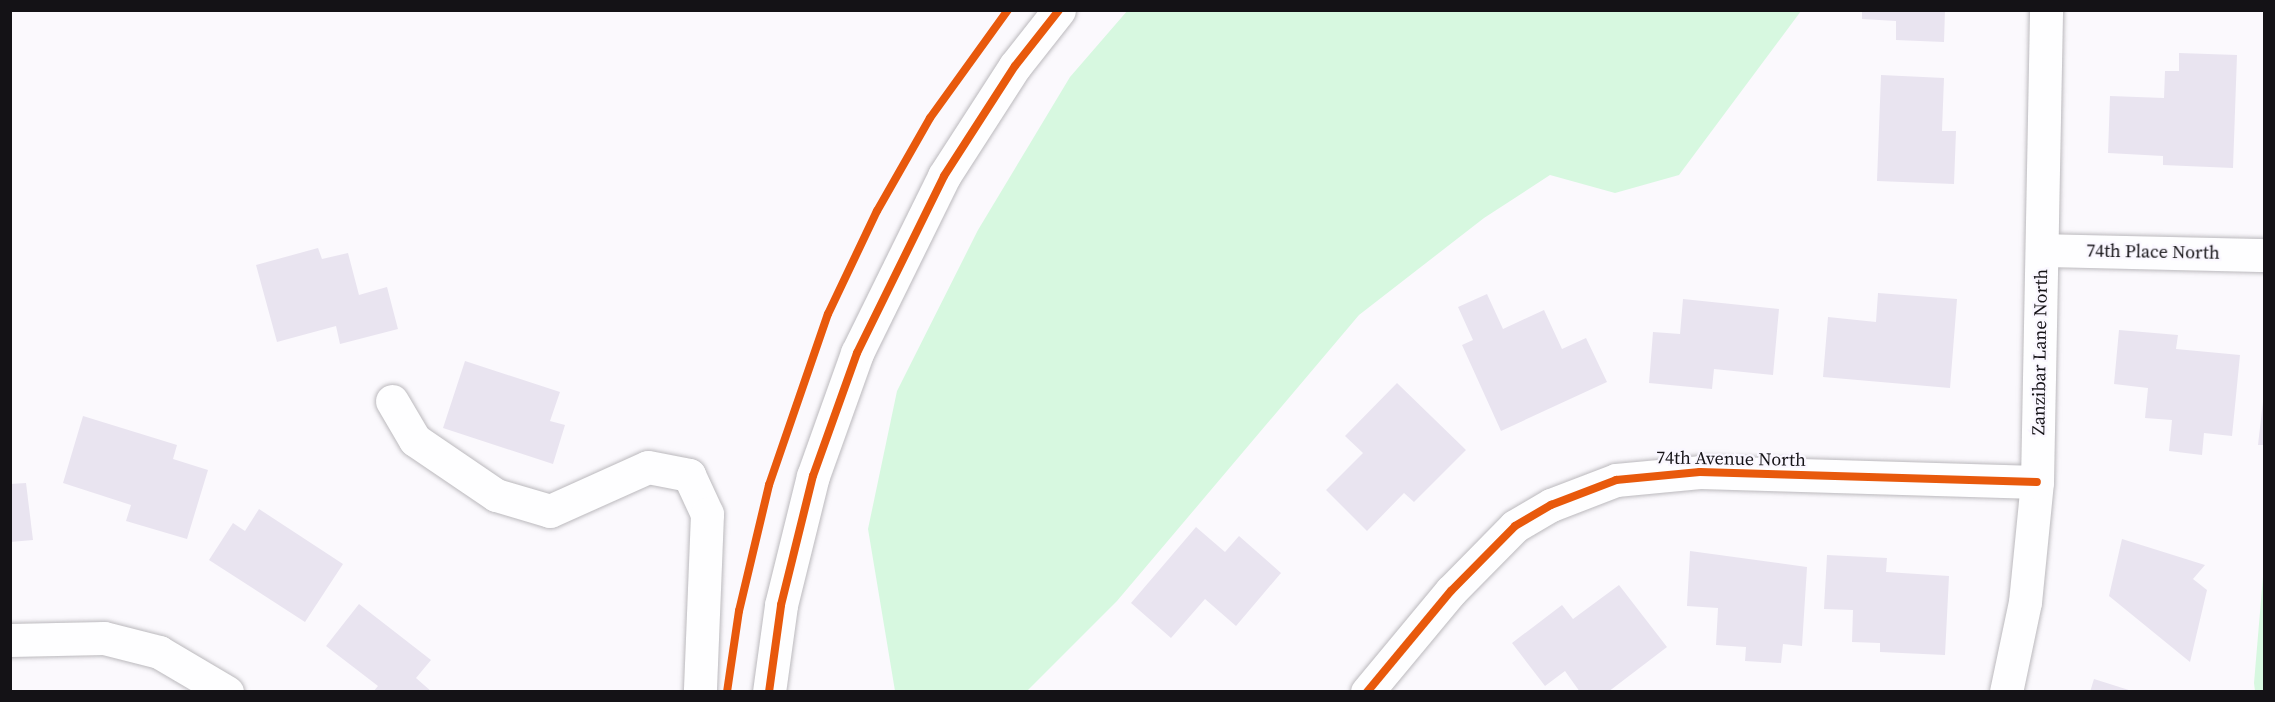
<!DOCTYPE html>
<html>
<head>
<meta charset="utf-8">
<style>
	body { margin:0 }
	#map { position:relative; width:2275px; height:702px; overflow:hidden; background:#fbf9fd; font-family:"Source Serif 4",serif }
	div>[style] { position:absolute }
	.green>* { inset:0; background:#d7f8e0 }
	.building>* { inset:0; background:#e9e4f0 }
	.roads { filter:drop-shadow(0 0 2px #bbb9bd) drop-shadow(0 0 2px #bbb9bd) }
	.minor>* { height:33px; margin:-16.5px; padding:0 16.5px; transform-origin:16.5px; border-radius:16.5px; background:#fefeff }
	.cycleway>* { height:8px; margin:-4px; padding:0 4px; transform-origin:4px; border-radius:4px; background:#e8590c }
	span { translate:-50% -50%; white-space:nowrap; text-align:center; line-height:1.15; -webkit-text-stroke:4.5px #faf7ff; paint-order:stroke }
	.street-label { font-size:18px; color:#141216 }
	.frame { position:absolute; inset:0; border:12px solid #141216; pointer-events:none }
</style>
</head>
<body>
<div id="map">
	<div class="green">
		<i style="clip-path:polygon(1128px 10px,1801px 11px,1679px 175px,1615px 193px,1550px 175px,1484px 218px,1359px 315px,1117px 601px,1027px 691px,895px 691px,868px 529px,897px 391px,978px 230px,1070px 77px)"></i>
		<i style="clip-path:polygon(2264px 565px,2264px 691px,2255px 691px,2254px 683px)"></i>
	</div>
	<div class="building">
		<i style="clip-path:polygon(1862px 10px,1945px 10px,1944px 42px,1896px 40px,1896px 21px,1862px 19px)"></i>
		<i style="clip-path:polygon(2179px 53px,2237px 55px,2233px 168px,2163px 165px,2163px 156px,2108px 153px,2110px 96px,2164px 98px,2165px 71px,2179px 71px)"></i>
		<i style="clip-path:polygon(1881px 75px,1944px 78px,1942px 131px,1956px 131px,1954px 184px,1877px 181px)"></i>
		<i style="clip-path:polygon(318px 248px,322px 259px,348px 253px,359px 295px,387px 287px,398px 329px,340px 344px,336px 326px,277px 342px,256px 265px)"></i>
		<i style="clip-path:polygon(1878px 293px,1957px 299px,1950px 388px,1823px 377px,1828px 317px,1876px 322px)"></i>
		<i style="clip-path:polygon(1487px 294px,1503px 329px,1544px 310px,1562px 349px,1586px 338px,1607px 382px,1501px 431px,1462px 345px,1473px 340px,1458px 307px)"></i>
		<i style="clip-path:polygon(1683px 299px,1779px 309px,1773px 375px,1714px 369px,1712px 389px,1649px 383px,1653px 332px,1680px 334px)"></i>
		<i style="clip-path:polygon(2119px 330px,2178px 335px,2176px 349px,2240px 355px,2232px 436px,2204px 433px,2202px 455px,2169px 451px,2172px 420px,2145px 418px,2148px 388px,2114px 384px)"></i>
		<i style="clip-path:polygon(465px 361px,560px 392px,550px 421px,565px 425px,553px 464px,443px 428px)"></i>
		<i style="clip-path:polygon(1397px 383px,1466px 450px,1414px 502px,1404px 493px,1367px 531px,1326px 490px,1363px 453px,1345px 436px)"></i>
		<i style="clip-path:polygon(2264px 393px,2264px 445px,2258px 445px)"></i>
		<i style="clip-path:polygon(83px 416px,177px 445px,173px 459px,208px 470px,187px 539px,126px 521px,131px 505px,63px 483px)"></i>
		<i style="clip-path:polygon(26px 483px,33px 540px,10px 542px,10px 484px)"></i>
		<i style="clip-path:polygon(259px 509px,343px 564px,305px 622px,209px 560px,233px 523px,245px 531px)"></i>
		<i style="clip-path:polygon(1196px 527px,1225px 552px,1239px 536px,1281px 573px,1236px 626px,1205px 599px,1171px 638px,1131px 603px)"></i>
		<i style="clip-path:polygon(2122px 539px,2205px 565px,2193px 579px,2207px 590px,2190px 662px,2109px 596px)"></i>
		<i style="clip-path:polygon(1690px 551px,1807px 567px,1802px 646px,1783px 644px,1781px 663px,1745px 661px,1746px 647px,1716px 645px,1718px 608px,1687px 606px)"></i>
		<i style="clip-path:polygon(1827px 555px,1887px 558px,1886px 572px,1949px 576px,1945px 655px,1880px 652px,1880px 643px,1852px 642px,1853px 610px,1824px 609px)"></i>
		<i style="clip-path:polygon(1619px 585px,1667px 647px,1608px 692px,1580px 692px,1565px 671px,1545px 686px,1512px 643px,1562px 605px,1573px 619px)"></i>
		<i style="clip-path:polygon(359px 604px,431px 660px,416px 678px,432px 692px,373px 692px,378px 686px,326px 646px)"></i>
		<i style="clip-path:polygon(2094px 679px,2132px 691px,2132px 692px,2090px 692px)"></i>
	</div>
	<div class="roads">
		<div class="minor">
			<i style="left:2042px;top:250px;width:222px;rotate:1.3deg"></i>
			<i style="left:392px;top:401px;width:45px;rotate:59.5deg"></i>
			<i style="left:415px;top:440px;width:98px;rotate:34.2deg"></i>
			<i style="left:496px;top:495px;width:56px;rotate:16.5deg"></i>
			<i style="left:550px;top:511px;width:107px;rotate:-24.2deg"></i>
			<i style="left:648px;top:467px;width:42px;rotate:11deg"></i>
			<i style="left:689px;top:475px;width:43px;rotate:65.2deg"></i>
			<i style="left:707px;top:514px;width:178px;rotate:92.3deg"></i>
			<i style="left:10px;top:640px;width:94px;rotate:-1.2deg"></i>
			<i style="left:104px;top:638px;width:57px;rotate:14.3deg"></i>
			<i style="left:159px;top:652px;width:79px;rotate:30.5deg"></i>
			<i style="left:769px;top:692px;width:88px;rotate:-82.1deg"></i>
			<i style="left:781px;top:605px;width:133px;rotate:-76.1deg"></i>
			<i style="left:813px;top:476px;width:131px;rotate:-70.3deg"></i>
			<i style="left:857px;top:353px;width:197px;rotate:-63.8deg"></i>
			<i style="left:944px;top:176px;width:131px;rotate:-57.2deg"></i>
			<i style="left:1015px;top:66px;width:71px;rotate:-51.8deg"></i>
			<i style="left:1367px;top:692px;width:131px;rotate:-50.3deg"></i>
			<i style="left:1451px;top:591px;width:91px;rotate:-45.4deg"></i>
			<i style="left:1515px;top:526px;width:42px;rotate:-30.3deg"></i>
			<i style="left:1551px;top:505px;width:70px;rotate:-21deg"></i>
			<i style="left:1616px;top:480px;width:84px;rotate:-5.4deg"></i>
			<i style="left:1700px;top:472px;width:337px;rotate:1.7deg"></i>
			<i style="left:2006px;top:692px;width:92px;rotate:-78.1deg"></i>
			<i style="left:2025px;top:602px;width:121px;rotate:-84.3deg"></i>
			<i style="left:2037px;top:482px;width:472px;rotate:-88.9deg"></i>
		</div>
	</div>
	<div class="cycleway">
		<i style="left:727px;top:692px;width:82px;rotate:-81.6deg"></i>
		<i style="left:739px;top:611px;width:130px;rotate:-76.6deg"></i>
		<i style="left:769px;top:485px;width:181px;rotate:-71deg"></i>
		<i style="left:828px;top:314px;width:114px;rotate:-64.6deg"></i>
		<i style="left:877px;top:211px;width:107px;rotate:-60.3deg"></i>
		<i style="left:930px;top:118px;width:133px;rotate:-54.2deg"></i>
		<i style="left:769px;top:692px;width:88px;rotate:-82.1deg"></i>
		<i style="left:781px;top:605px;width:133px;rotate:-76.1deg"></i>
		<i style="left:813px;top:476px;width:131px;rotate:-70.3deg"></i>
		<i style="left:857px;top:353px;width:197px;rotate:-63.8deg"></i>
		<i style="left:944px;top:176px;width:131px;rotate:-57.2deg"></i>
		<i style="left:1015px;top:66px;width:71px;rotate:-51.8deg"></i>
		<i style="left:1367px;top:692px;width:131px;rotate:-50.3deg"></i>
		<i style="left:1451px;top:591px;width:91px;rotate:-45.4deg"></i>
		<i style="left:1515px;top:526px;width:42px;rotate:-30.3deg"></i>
		<i style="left:1551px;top:505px;width:70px;rotate:-21deg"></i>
		<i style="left:1616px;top:480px;width:84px;rotate:-5.4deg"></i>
		<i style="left:1700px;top:472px;width:337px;rotate:1.7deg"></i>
	</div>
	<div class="street-label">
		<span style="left:2153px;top:252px;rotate:1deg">74th Place North</span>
		<span style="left:2040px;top:352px;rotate:-89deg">Zanzibar Lane North</span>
		<span style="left:1731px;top:459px;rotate:1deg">74th Avenue North</span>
	</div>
	<div class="frame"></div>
</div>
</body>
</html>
